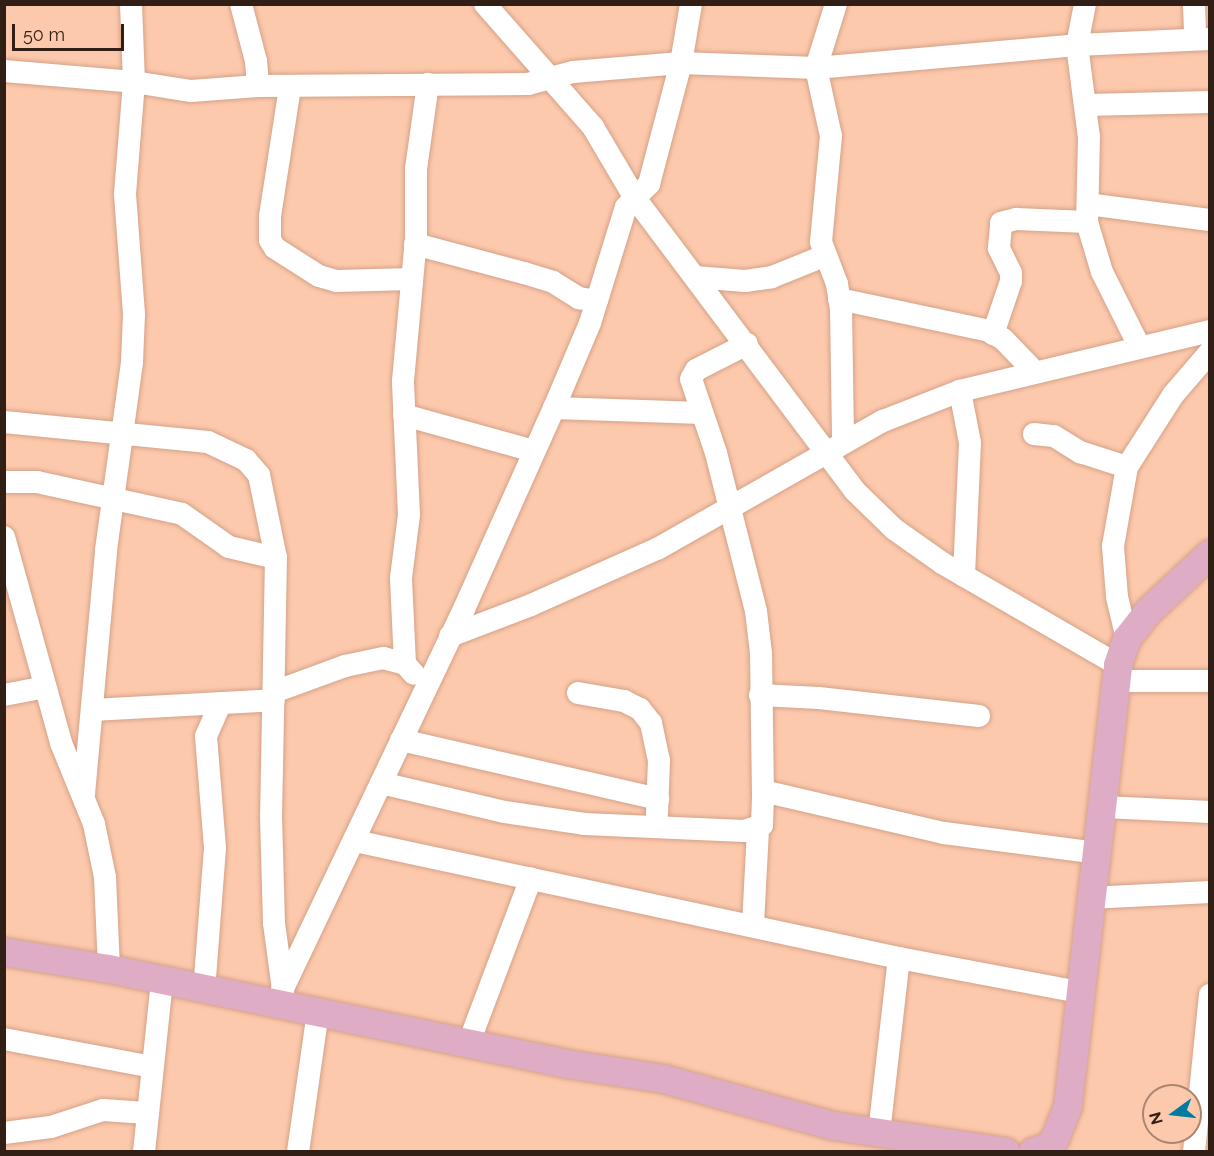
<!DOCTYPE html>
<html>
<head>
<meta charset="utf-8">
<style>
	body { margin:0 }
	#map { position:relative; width:1214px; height:1156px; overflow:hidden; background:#fdc9ad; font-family:Raleway,sans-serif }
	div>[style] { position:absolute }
	.roads { filter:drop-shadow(0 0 2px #d4a287) drop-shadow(0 0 2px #d4a287) }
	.minor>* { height:22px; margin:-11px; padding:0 11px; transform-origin:11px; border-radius:11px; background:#fff }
	.major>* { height:28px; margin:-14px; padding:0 14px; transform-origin:14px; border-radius:14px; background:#deadc5 }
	span { translate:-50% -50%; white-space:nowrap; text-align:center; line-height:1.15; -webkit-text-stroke:5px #fdc9ad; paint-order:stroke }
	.frame { position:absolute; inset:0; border:6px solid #311e14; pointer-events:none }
	.north { position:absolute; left:1142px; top:1084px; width:60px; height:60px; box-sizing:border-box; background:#fdc9ad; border:2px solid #ab8570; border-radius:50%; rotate:255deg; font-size:16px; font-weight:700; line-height:24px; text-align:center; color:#311e14 }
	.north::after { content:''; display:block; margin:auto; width:21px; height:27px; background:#007ca3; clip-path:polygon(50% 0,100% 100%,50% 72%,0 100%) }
	.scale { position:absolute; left:12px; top:24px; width:112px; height:27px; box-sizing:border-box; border:3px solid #311e14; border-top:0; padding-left:8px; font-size:18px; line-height:21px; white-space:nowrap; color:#311e14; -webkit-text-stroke:4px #fdc9ad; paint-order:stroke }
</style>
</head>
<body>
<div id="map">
	<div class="roads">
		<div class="minor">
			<i style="left:241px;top:4px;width:59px;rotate:75.3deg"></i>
			<i style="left:256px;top:61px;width:25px;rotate:85deg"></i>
			<i style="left:485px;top:4px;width:164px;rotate:48.7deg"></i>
			<i style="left:593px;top:127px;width:82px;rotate:59.4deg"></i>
			<i style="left:635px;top:198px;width:366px;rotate:53.1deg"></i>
			<i style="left:855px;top:491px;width:54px;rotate:44.3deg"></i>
			<i style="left:894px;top:529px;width:59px;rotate:35.3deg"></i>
			<i style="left:942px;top:563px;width:203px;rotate:30.1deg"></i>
			<i style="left:836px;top:4px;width:67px;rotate:107.4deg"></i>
			<i style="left:816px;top:68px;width:70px;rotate:77.6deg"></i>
			<i style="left:831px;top:136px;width:106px;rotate:95.4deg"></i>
			<i style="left:821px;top:242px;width:45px;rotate:69.1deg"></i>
			<i style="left:837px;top:284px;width:25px;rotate:81deg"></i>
			<i style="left:841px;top:309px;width:133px;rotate:89.1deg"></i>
			<i style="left:1085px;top:4px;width:42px;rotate:101deg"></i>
			<i style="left:1077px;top:45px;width:93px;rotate:82.6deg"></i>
			<i style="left:1089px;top:137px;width:85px;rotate:91.3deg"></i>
			<i style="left:1087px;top:222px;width:52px;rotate:73.3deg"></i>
			<i style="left:1102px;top:272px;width:83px;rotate:63.4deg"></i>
			<i style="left:1194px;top:4px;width:35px;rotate:88deg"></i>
			<i style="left:4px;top:71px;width:130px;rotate:4.8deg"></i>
			<i style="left:134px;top:82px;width:58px;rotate:9deg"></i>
			<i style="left:191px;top:91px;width:67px;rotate:-4.3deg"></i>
			<i style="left:258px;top:86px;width:270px;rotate:-0.4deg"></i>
			<i style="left:528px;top:84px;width:47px;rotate:-14.9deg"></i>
			<i style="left:573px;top:72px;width:108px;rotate:-4.8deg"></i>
			<i style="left:681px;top:63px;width:135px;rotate:2.1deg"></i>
			<i style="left:816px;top:68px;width:262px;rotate:-5deg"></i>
			<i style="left:1077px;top:45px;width:133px;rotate:-2.6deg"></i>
			<i style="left:290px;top:87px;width:131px;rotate:98.8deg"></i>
			<i style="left:270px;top:216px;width:24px;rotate:90deg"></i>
			<i style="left:270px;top:240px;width:9px;rotate:58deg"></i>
			<i style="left:275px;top:248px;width:52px;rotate:32.5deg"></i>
			<i style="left:319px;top:276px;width:18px;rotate:16deg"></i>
			<i style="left:336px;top:281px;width:76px;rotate:-1.5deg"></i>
			<i style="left:1087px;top:105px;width:123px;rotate:-1.4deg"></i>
			<i style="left:1088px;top:204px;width:123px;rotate:7.5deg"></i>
			<i style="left:415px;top:244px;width:113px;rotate:14.9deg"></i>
			<i style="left:524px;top:273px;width:30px;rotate:17deg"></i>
			<i style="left:553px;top:282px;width:31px;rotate:32deg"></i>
			<i style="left:579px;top:298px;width:18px;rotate:9deg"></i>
			<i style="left:695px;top:277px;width:50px;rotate:4.6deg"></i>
			<i style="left:745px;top:281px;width:27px;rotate:-8deg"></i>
			<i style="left:772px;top:277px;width:56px;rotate:-22deg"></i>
			<i style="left:839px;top:299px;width:153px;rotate:12deg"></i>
			<i style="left:989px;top:331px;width:16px;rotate:30deg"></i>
			<i style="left:1003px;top:339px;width:45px;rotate:45.9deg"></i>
			<i style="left:993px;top:334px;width:56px;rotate:-71.2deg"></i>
			<i style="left:1011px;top:281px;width:8px;rotate:-90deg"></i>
			<i style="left:1011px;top:273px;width:28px;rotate:-116deg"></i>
			<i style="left:999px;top:248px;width:25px;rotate:-85deg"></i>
			<i style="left:1001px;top:223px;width:16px;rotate:-15deg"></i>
			<i style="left:1016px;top:219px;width:71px;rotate:2.4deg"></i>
			<i style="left:747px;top:344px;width:57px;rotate:153deg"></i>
			<i style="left:696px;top:370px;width:10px;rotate:119deg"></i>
			<i style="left:691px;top:379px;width:78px;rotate:71.3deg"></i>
			<i style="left:716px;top:453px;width:163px;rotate:75.8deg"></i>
			<i style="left:756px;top:611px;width:42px;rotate:83.2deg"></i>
			<i style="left:761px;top:653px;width:138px;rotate:89.2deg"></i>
			<i style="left:960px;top:391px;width:53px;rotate:79.1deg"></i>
			<i style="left:970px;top:443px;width:133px;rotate:92.6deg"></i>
			<i style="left:554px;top:408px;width:148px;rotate:1.9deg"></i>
			<i style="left:404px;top:415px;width:135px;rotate:15.5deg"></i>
			<i style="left:4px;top:422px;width:205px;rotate:5.6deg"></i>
			<i style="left:208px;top:442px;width:42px;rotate:25.3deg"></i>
			<i style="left:246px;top:460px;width:20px;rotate:49deg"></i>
			<i style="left:259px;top:475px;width:85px;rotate:78.4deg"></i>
			<i style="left:276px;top:558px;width:258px;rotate:91.1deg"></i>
			<i style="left:271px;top:816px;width:107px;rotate:88.4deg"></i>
			<i style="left:274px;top:923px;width:68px;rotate:82.3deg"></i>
			<i style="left:1034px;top:434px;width:20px;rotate:6deg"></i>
			<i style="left:1054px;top:436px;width:31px;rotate:32deg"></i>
			<i style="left:1080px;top:452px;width:49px;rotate:17.7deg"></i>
			<i style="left:4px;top:482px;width:33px"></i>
			<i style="left:37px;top:482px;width:148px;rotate:12.4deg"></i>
			<i style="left:182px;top:514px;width:57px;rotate:35.1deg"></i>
			<i style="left:229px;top:547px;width:48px;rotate:13.2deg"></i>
			<i style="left:4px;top:537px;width:214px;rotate:74.5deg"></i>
			<i style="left:61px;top:743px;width:87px;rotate:67.8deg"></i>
			<i style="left:94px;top:824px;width:54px;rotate:78.3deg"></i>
			<i style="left:105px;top:877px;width:92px;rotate:87.5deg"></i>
			<i style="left:450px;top:636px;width:87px;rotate:-20.9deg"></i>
			<i style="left:531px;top:605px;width:140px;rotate:-24deg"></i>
			<i style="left:659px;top:548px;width:257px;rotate:-29.6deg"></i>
			<i style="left:883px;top:421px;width:83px;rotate:-21.3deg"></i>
			<i style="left:960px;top:391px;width:257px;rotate:-13.5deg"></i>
			<i style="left:1127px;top:639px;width:43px;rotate:-103.4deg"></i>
			<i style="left:1117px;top:597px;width:51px;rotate:-94.5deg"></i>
			<i style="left:1113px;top:546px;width:80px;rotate:-80deg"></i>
			<i style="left:1127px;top:467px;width:85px;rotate:-57.4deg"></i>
			<i style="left:1173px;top:395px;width:57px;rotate:-49.3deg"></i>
			<i style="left:405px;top:664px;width:86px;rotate:-92.7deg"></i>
			<i style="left:401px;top:578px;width:64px;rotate:-82.8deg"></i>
			<i style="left:409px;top:515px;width:134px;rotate:-92.6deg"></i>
			<i style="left:403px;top:381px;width:144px;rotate:-84.8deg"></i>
			<i style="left:416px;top:238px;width:69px;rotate:-90deg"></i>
			<i style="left:416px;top:169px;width:86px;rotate:-82deg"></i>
			<i style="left:1116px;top:681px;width:94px"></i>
			<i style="left:274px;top:692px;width:76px;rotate:-20.1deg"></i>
			<i style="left:345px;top:666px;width:39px;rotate:-12deg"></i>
			<i style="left:383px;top:658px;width:23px;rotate:15deg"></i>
			<i style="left:405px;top:664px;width:13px;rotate:48deg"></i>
			<i style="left:578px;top:693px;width:47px;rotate:9.9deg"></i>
			<i style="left:624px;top:701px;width:18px;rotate:27deg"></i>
			<i style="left:640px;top:709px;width:18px;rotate:52deg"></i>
			<i style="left:651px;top:723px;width:38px;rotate:78deg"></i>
			<i style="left:659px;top:760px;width:54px;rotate:92.1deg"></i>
			<i style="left:4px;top:695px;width:42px;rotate:-11deg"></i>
			<i style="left:760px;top:695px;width:59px;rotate:2.9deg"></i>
			<i style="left:819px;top:698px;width:161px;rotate:6.4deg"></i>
			<i style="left:92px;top:710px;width:182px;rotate:-3.1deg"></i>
			<i style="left:401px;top:740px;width:264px;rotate:12.9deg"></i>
			<i style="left:381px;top:783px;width:127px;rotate:13.2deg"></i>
			<i style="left:505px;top:812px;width:80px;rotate:8.6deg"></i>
			<i style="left:584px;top:824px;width:160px;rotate:2.5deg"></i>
			<i style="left:744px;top:831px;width:19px;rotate:-18deg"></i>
			<i style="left:762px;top:825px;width:34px;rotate:-88deg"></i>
			<i style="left:763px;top:791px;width:186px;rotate:13.1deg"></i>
			<i style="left:944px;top:833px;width:154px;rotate:7.4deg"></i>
			<i style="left:84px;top:794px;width:245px;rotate:-84.8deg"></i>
			<i style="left:106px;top:550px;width:190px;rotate:-82.1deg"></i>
			<i style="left:132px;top:362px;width:48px;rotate:-87.6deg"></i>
			<i style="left:134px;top:314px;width:120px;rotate:-94.3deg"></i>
			<i style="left:125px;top:194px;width:112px;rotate:-85.4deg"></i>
			<i style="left:134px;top:82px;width:78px;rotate:-92.2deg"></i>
			<i style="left:1103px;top:807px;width:107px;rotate:2.7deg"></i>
			<i style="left:355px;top:841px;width:556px;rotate:12.14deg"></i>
			<i style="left:1089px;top:898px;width:121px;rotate:-2.8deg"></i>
			<i style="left:753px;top:925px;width:96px;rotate:-87deg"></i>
			<i style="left:204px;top:991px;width:143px;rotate:-85.6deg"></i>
			<i style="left:215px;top:848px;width:112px;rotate:-94.6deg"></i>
			<i style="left:206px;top:736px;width:36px;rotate:-66deg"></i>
			<i style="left:276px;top:1003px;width:437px;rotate:-64.5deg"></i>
			<i style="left:464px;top:609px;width:220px;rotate:-65.9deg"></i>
			<i style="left:554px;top:408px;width:92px;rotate:-67deg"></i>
			<i style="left:590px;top:323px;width:121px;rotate:-72.8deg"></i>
			<i style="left:626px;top:207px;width:33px;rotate:-45deg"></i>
			<i style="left:649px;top:184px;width:125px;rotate:-75.2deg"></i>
			<i style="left:681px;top:63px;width:60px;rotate:-80.4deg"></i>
			<i style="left:4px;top:1039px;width:151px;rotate:10.7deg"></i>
			<i style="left:468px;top:1045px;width:178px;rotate:-69.3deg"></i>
			<i style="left:4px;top:1133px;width:47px;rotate:-7.3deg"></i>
			<i style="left:51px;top:1127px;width:55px;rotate:-18.1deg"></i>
			<i style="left:103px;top:1110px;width:44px;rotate:3.9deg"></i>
			<i style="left:879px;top:1133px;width:176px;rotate:-83.5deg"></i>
			<i style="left:899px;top:958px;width:183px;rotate:10.7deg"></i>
			<i style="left:144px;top:1152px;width:172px;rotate:-84deg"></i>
			<i style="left:298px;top:1152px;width:142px;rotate:-81.9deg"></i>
			<i style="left:1194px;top:1152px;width:158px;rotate:-84.2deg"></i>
		</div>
		<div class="major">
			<i style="left:4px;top:952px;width:106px;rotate:9.2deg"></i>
			<i style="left:109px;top:969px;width:468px;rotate:11.7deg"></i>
			<i style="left:567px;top:1064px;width:98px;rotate:8.8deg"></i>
			<i style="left:664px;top:1079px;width:176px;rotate:15.5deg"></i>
			<i style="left:834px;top:1126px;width:174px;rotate:8.6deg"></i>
			<i style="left:1033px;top:1152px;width:16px;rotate:-18deg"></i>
			<i style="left:1048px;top:1147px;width:11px;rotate:-49deg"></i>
			<i style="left:1055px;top:1139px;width:35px;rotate:-68deg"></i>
			<i style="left:1068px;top:1106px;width:444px;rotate:-83.5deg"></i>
			<i style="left:1118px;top:665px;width:28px;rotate:-71deg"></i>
			<i style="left:1127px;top:639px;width:34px;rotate:-52deg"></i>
			<i style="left:1148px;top:612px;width:85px;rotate:-43.1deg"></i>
		</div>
	</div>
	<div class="frame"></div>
	<div class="north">N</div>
	<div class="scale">50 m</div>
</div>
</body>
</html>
